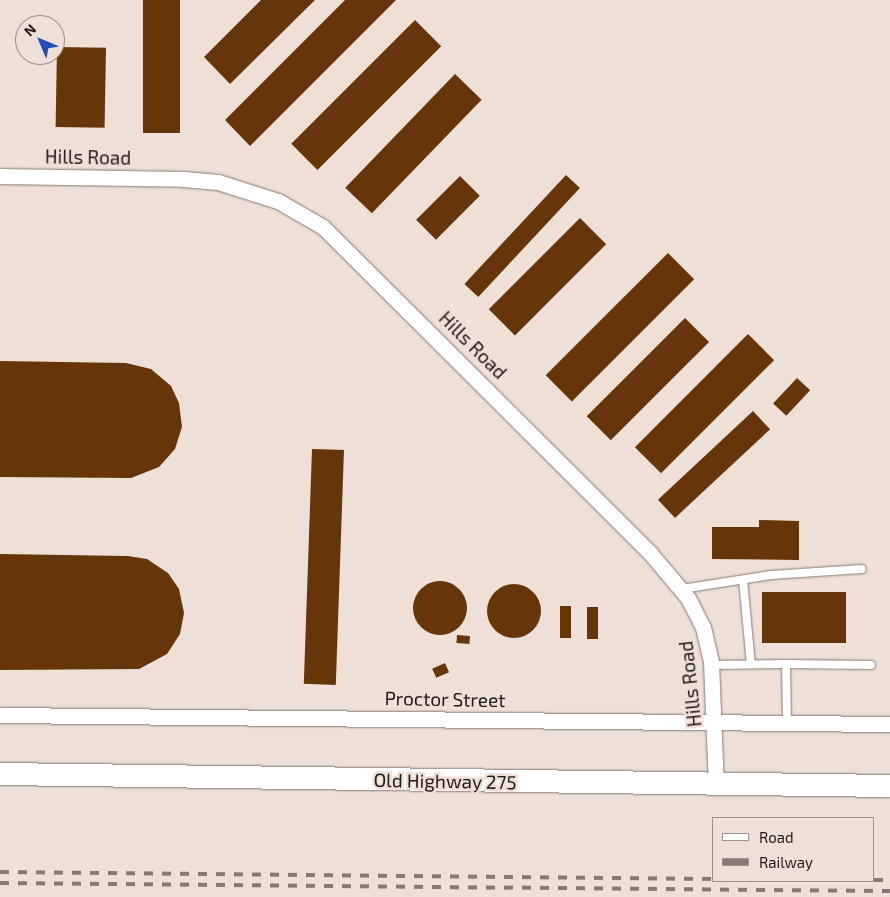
<!DOCTYPE html>
<html>
<head>
<meta charset="utf-8">
<style>
	body { margin:0 }
	#map { position:relative; width:890px; height:897px; overflow:hidden; background:#efe0d7; font-family:"Exo 2",sans-serif }
	div>[style] { position:absolute }
	.building>* { inset:0; background:#66360a; transform-origin:0 0 }
	.round { border-radius:50% }
	.roads { filter:drop-shadow(0 0 1px #867971) drop-shadow(0 0 1px #867971) }
	.lane>* { height:8px; margin:-4px; padding:0 4px; transform-origin:4px; border-radius:4px; background:#fff }
	.street>* { height:15px; margin:-7.5px; padding:0 7.5px; transform-origin:7.5px; border-radius:7.5px; background:#fff }
	.secondary>* { height:22px; margin:-11px; padding:0 11px; transform-origin:11px; border-radius:11px; background:#fff }
	.rail>* { height:4px; margin-top:-2px; transform-origin:0; background:repeating-linear-gradient(90deg,#847a74 0 9px,transparent 0 18px) }
	span { translate:-50% -50%; white-space:nowrap; text-align:center; line-height:1.15; -webkit-text-stroke:5px #efe0d7; paint-order:stroke }
	.street-label { font-size:19px; color:#201b18 }
	.legend { position:absolute; left:712px; top:817px; width:162px; height:65px; box-sizing:border-box; background:#efe0d7; border:1px solid #9c918b; margin:0; padding:6px 9px; list-style:none; font-size:15px; color:#201b18 }
	.legend li { display:flex; align-items:center; gap:10px; height:25px }
	.legend b { width:25px; border:1px solid #9c918b }
	.north { position:absolute; left:15px; top:15px; width:50px; height:50px; box-sizing:border-box; background:#efe0d7; border:1px solid #9c918b; border-radius:50%; rotate:315deg; font-size:14px; font-weight:700; line-height:20px; text-align:center; color:#201b18 }
	.north::after { content:''; display:block; margin:auto; width:18px; height:22px; background:#294cbb; clip-path:polygon(50% 0,100% 100%,50% 72%,0 100%) }
</style>
</head>
<body>
<div id="map">
	<div class="building">
		<i style="left:143px;top:0;width:37px;height:133px"></i>
		<i style="clip-path:polygon(261px 0,315px 0,230px 84px,204px 57px)"></i>
		<i style="clip-path:polygon(345px 0,396px 0,250px 146px,225px 120px)"></i>
		<i style="left:415px;top:20px;width:37px;height:175px;rotate:45deg"></i>
		<i style="left:57px;top:47px;width:49px;height:80px;rotate:1deg"></i>
		<i style="left:455px;top:74px;width:37px;height:158px;rotate:44deg"></i>
		<i style="left:566px;top:175px;width:19px;height:149px;rotate:43deg"></i>
		<i style="left:460px;top:176px;width:28px;height:62px;rotate:45deg"></i>
		<i style="left:580px;top:218px;width:37px;height:129px;rotate:45deg"></i>
		<i style="left:668px;top:253px;width:37px;height:173px;rotate:45deg"></i>
		<i style="left:685px;top:318px;width:34px;height:139px;rotate:45deg"></i>
		<i style="left:748px;top:334px;width:37px;height:160px;rotate:45deg"></i>
		<i style="clip-path:polygon(0 361px,126px 363px,151px 369px,171px 386px,179px 403px,182px 427px,175px 449px,159px 467px,131px 478px,0 477px)"></i>
		<i style="left:797px;top:378px;width:18px;height:35px;rotate:43deg"></i>
		<i style="left:753px;top:411px;width:25px;height:130px;rotate:47deg"></i>
		<i style="left:312px;top:449px;width:32px;height:235px;rotate:2deg"></i>
		<i style="clip-path:polygon(759px 520px,799px 521px,799px 560px,712px 559px,712px 527px,759px 527px)"></i>
		<i style="clip-path:polygon(0 554px,128px 556px,147px 559px,168px 573px,179px 589px,184px 613px,180px 634px,167px 654px,139px 669px,0 670px)"></i>
		<i class="round" style="left:413px;top:581px;width:54px;height:54px"></i>
		<i class="round" style="left:487px;top:584px;width:54px;height:54px"></i>
		<i style="left:762px;top:592px;width:84px;height:51px"></i>
		<i style="left:560px;top:606px;width:11px;height:32px"></i>
		<i style="left:587px;top:607px;width:11px;height:32px"></i>
		<i style="left:457px;top:635px;width:13px;height:8px;rotate:4deg"></i>
		<i style="left:445px;top:663px;width:10px;height:14px;rotate:66deg"></i>
	</div>
	<div class="roads">
		<div class="lane">
			<i style="left:743px;top:580px;width:84px;rotate:84.6deg"></i>
			<i style="left:682px;top:589px;width:90px;rotate:-8.9deg"></i>
			<i style="left:771px;top:575px;width:91px;rotate:-3.8deg"></i>
			<i style="left:786px;top:664px;width:85px;rotate:0.7deg"></i>
			<i style="left:712px;top:665px;width:74px;rotate:-0.8deg"></i>
			<i style="left:786px;top:664px;width:58px;rotate:89deg"></i>
		</div>
		<div class="street">
			<i style="left:0;top:176px;width:183px;rotate:0.9deg"></i>
			<i style="left:183px;top:179px;width:35px;rotate:5deg"></i>
			<i style="left:218px;top:182px;width:63px;rotate:17.6deg"></i>
			<i style="left:278px;top:201px;width:52px;rotate:30deg"></i>
			<i style="left:323px;top:227px;width:462px;rotate:44.9deg"></i>
			<i style="left:650px;top:553px;width:59px;rotate:49.8deg"></i>
			<i style="left:688px;top:598px;width:33px;rotate:63deg"></i>
			<i style="left:703px;top:627px;width:36px;rotate:77deg"></i>
			<i style="left:711px;top:662px;width:123px;rotate:87.7deg"></i>
			<i style="left:0;top:715px;width:890px;rotate:0.58deg"></i>
		</div>
		<div class="secondary">
			<i style="left:0;top:774px;width:890px;rotate:0.77deg"></i>
		</div>
	</div>
	<div class="rail">
		<i style="left:0;top:872px;width:714px;rotate:0.56deg"></i>
		<i style="left:874px;top:880px;width:16px"></i>
		<i style="left:0;top:883px;width:890px;rotate:0.52deg"></i>
	</div>
	<div class="street-label">
		<span style="left:88px;top:157px;rotate:1deg">Hills Road</span>
		<span style="left:473px;top:345px;rotate:45deg">Hills Road</span>
		<span style="left:690px;top:684px;rotate:-96deg">Hills Road</span>
		<span style="left:445px;top:699px;rotate:1deg">Proctor Street</span>
		<span style="left:445px;top:781px;rotate:1deg">Old Highway 275</span>
	</div>
	<ul class="legend">
	<li><b style="height:6px;background:#fff"></b>Road</li>
	<li><b style="height:6px;background:#847a74"></b>Railway</li>
	</ul>
	<div class="north">N</div>
</div>
</body>
</html>
